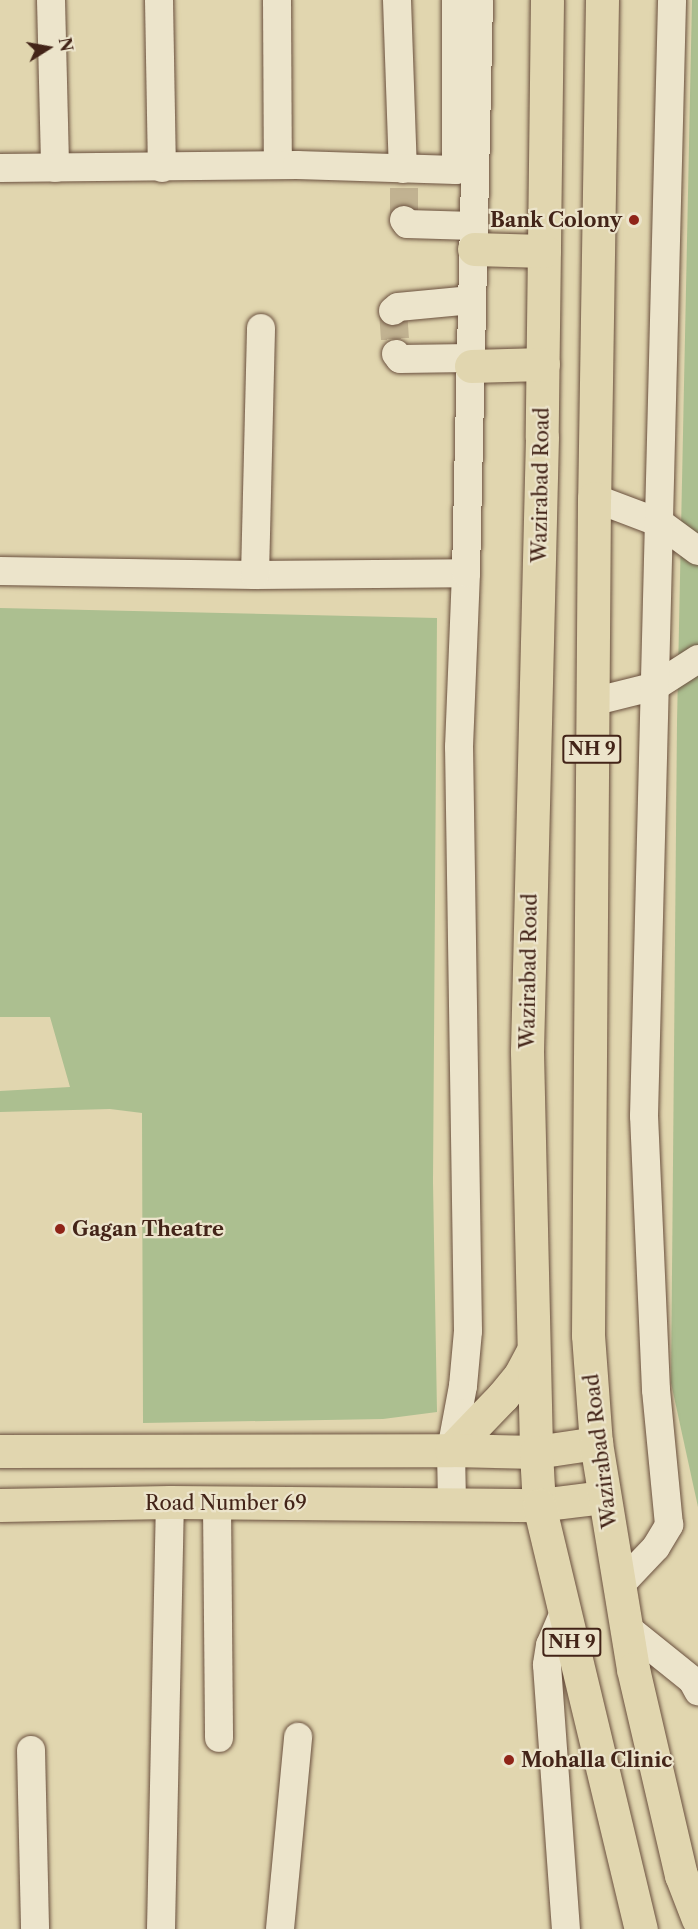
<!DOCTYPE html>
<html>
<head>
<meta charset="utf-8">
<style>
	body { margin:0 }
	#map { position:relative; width:698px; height:1929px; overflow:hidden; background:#e1d6af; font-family:"Libre Caslon Text",serif }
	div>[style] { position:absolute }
	.green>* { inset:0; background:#acbf90 }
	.minor-tunnel>* { height:28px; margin-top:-14px; transform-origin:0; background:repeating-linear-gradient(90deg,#c1b291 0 28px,transparent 0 42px) }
	.roads { filter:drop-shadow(0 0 2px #6a503e) drop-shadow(0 0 2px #6a503e) }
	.minor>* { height:28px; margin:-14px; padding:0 14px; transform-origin:14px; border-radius:14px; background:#ece4cb }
	.major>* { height:33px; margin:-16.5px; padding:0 16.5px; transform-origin:16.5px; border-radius:16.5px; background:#e1d6af }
	.highway>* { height:33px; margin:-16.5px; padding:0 16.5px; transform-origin:16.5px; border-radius:16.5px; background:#e1d6af }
	.dots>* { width:16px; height:16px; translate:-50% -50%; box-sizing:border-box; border:3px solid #ece4cb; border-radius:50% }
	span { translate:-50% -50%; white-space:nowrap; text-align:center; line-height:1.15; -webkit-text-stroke:4.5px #ece4cb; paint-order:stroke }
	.shield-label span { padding:2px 4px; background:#ece4cb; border:2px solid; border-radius:4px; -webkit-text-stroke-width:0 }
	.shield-label { font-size:18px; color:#432418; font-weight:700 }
	.poi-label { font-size:20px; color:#432418; font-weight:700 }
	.right { translate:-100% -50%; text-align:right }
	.left { translate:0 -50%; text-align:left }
	.street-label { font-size:20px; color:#432418 }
	.north { position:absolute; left:18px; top:18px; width:60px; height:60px; -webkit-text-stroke:4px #ece4cb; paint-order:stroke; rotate:79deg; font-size:16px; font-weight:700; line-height:24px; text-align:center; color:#432418 }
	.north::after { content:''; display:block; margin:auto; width:21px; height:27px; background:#432418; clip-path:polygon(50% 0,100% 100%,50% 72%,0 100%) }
</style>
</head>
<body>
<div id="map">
	<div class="green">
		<i style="clip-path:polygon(692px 0,698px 0,698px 1507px,671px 1383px,677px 723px)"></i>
		<i style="clip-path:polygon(0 608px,437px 618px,433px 1182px,437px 1412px,383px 1419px,143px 1423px,142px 1113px,110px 1109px,0 1112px,0 1091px,70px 1087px,50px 1017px,0 1017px)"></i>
	</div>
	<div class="minor-tunnel">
		<i style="left:404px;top:188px;width:32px;rotate:90deg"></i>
		<i style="left:393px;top:311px;width:43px;rotate:86deg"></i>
	</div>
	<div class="roads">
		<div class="minor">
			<i style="left:51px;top:0;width:168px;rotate:88.6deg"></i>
			<i style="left:159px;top:0;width:168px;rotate:89deg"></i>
			<i style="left:277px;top:0;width:165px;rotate:89.7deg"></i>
			<i style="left:397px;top:0;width:169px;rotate:88deg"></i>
			<i style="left:0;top:168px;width:297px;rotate:-0.6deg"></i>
			<i style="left:297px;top:165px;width:159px;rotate:1.8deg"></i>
			<i style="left:456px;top:170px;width:170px;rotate:-90deg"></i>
			<i style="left:404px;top:220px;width:5px;rotate:53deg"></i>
			<i style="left:407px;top:224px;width:67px;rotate:1.7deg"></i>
			<i style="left:393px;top:311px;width:6px;rotate:-39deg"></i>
			<i style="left:398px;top:307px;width:74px;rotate:-5.4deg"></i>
			<i style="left:396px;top:354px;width:6px;rotate:51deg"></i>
			<i style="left:400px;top:359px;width:71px;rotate:-0.8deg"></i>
			<i style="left:594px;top:498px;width:71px;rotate:20.7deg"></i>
			<i style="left:660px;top:523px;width:47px;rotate:36.4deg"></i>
			<i style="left:0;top:571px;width:255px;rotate:0.9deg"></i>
			<i style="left:255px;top:575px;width:211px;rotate:-0.5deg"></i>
			<i style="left:255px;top:575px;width:247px;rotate:-88.6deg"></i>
			<i style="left:592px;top:702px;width:66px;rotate:-14deg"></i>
			<i style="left:656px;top:686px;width:50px;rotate:-32.7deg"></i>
			<i style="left:452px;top:1503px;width:53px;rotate:-91.1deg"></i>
			<i style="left:451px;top:1450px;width:65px;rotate:-79.4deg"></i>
			<i style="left:463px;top:1386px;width:55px;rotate:-84.8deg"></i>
			<i style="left:468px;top:1331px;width:584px;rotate:-90.88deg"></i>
			<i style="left:459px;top:747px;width:174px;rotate:-87.7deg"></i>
			<i style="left:466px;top:573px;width:573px;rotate:-88.7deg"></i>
			<i style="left:217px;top:1504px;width:234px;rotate:89.5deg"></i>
			<i style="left:620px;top:1585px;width:52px;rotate:-46.5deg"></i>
			<i style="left:656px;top:1547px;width:26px;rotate:-59deg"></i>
			<i style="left:669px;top:1525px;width:136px;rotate:-95.5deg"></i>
			<i style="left:656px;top:1390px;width:274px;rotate:-92.5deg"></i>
			<i style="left:644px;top:1116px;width:1116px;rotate:-88.56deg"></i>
			<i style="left:565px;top:1610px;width:38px;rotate:113deg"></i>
			<i style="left:550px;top:1645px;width:20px;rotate:99deg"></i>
			<i style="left:547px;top:1665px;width:265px;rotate:85.9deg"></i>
			<i style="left:626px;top:1627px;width:85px;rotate:38.8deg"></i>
			<i style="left:692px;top:1680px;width:13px;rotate:61deg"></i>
			<i style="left:31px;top:1750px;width:179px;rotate:88.7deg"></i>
			<i style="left:161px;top:1929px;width:427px;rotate:-88.8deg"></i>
			<i style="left:280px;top:1929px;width:193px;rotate:-84.6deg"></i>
		</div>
		<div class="major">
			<i style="left:451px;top:1450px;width:75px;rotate:-46.1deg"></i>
			<i style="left:503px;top:1396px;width:27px;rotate:-51deg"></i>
			<i style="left:520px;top:1375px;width:27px;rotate:-62deg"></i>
			<i style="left:0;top:1451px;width:451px;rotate:-0.1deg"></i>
			<i style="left:451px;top:1450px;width:85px;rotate:1.3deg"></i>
			<i style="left:536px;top:1452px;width:61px;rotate:-8.5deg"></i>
			<i style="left:0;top:1505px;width:170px;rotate:-1deg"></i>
			<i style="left:170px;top:1502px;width:369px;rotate:0.5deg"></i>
			<i style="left:539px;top:1505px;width:64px;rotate:-7.1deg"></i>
		</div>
		<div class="highway">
			<i style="left:547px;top:0;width:437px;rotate:90.7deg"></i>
			<i style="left:542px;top:437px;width:615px;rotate:91.4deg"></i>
			<i style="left:527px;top:1052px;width:400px;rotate:88.7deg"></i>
			<i style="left:536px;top:1452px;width:53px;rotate:86.8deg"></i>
			<i style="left:539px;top:1505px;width:436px;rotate:76.5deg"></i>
			<i style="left:602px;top:0;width:498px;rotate:90.9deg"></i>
			<i style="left:594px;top:498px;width:837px;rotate:90.41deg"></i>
			<i style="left:588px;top:1335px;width:108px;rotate:85.8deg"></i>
			<i style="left:596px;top:1443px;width:229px;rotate:80.7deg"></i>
			<i style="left:633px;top:1669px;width:212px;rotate:76.9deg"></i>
			<i style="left:681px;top:1875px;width:47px;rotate:68.9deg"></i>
			<i style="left:474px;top:249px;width:70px;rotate:1.6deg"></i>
			<i style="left:471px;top:366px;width:72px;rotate:-1.6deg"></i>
		</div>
	</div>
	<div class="dots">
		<i style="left:634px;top:220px;background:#8f2418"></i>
		<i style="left:60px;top:1229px;background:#8f2418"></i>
		<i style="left:509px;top:1760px;background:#8f2418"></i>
	</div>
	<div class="shield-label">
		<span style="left:592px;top:749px">NH 9</span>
		<span style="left:572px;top:1642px">NH 9</span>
	</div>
	<div class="poi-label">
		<span class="right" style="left:622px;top:220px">Bank Colony</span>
		<span class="left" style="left:72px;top:1229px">Gagan Theatre</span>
		<span class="left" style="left:521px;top:1760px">Mohalla Clinic</span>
	</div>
	<div class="street-label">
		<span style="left:541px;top:485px;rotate:-89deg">Wazirabad Road</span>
		<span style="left:529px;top:971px;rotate:-89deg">Wazirabad Road</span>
		<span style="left:601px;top:1451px;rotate:-97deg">Wazirabad Road</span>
		<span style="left:226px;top:1503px">Road Number 69</span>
	</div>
	<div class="north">N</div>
</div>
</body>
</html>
